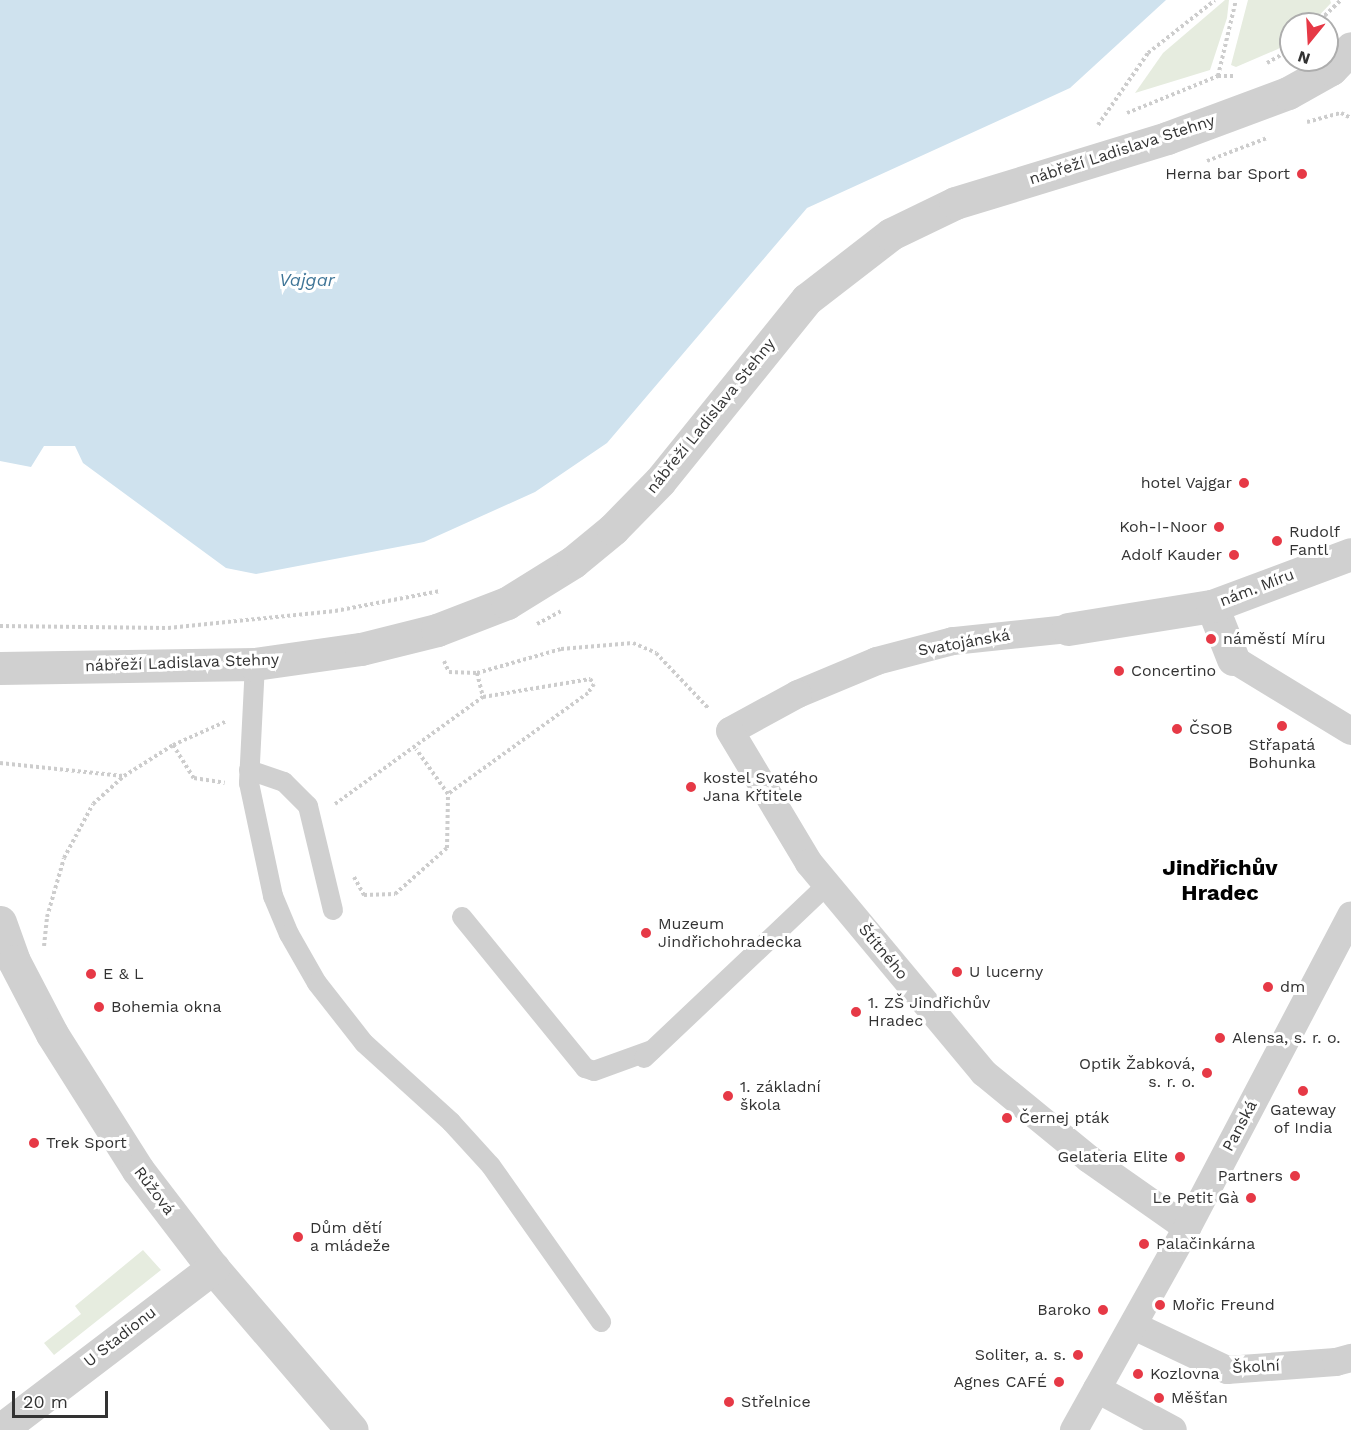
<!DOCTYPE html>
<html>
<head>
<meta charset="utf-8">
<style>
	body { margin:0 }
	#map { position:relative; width:1351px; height:1430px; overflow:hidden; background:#fff; font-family:"Work Sans",sans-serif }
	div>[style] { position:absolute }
	.green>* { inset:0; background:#e6ecdf }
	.water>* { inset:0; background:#cfe2ee }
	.path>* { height:4px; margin-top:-2px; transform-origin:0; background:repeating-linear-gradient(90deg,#cdcdcd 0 3px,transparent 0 6px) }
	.service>* { height:20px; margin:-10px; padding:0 10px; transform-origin:10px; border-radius:10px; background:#d0d0d0 }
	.pedestrian>* { height:28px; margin:-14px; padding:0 14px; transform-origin:14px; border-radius:14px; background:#d0d0d0 }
	.minor>* { height:33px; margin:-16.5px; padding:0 16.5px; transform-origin:16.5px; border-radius:16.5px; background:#d0d0d0 }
	.dots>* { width:16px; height:16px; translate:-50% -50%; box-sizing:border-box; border:3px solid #fff; border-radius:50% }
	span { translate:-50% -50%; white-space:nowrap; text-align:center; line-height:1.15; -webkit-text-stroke:6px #fff; paint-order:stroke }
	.street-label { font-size:16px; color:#333 }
	.poi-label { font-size:16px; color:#333 }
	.right { translate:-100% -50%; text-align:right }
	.left { translate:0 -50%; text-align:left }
	.water-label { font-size:18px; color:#3f7597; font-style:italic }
	.district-label { font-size:22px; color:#000; font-weight:700 }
	.north { position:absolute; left:1279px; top:12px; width:60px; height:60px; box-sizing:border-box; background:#fff; border:2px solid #adadad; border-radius:50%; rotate:198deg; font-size:16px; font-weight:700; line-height:24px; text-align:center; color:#333 }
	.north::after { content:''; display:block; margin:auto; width:21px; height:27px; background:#e63946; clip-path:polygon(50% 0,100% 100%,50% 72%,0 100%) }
	.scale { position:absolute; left:12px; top:1391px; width:96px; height:27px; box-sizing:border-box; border:3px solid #333; border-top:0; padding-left:8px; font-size:18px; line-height:21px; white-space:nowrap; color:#333; -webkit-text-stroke:4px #fff; paint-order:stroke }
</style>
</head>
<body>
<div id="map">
	<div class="green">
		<i style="clip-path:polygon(1225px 0,1229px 0,1227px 18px,1210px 70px,1135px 93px,1163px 53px)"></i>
		<i style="clip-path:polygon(1248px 0,1330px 0,1331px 3px,1311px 24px,1291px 24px,1291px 40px,1278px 49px,1236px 67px,1231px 65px)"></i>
		<i style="clip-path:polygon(143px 1250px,161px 1270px,54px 1355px,44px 1343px,81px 1314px,75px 1306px)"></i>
	</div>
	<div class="water">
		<i style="clip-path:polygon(0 0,1166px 0,1070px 88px,807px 208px,607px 443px,535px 492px,424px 542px,256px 574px,226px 568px,83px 463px,75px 446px,44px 446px,31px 467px,0 461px)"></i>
	</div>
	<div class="path">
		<i style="left:1316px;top:24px;width:35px;rotate:-44deg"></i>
		<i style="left:1267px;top:63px;width:28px;rotate:-30deg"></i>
		<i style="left:1218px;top:76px;width:78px;rotate:-76.7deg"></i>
		<i style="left:1127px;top:113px;width:98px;rotate:-22.1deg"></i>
		<i style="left:1218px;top:76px;width:15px"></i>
		<i style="left:1307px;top:122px;width:35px;rotate:-15deg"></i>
		<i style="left:1341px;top:113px;width:11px;rotate:27deg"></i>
		<i style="left:1098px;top:125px;width:88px;rotate:-55.2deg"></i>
		<i style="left:1148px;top:53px;width:85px;rotate:-38.3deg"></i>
		<i style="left:1207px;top:161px;width:64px;rotate:-21deg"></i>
		<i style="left:537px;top:624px;width:27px;rotate:-28deg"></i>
		<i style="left:0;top:626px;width:168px;rotate:0.7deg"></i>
		<i style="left:168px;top:628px;width:168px;rotate:-5.8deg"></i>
		<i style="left:335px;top:611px;width:107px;rotate:-10.8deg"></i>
		<i style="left:444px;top:661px;width:12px;rotate:66deg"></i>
		<i style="left:449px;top:672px;width:28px;rotate:2deg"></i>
		<i style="left:477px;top:673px;width:87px;rotate:-15.9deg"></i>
		<i style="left:561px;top:649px;width:72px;rotate:-4.8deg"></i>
		<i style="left:633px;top:643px;width:25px;rotate:23deg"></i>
		<i style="left:656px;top:653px;width:77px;rotate:46.6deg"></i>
		<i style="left:477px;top:673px;width:25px;rotate:76deg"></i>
		<i style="left:173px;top:745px;width:39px;rotate:58deg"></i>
		<i style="left:194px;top:778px;width:31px;rotate:9deg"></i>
		<i style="left:0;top:763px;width:124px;rotate:6deg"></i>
		<i style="left:335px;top:804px;width:183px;rotate:-35.9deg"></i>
		<i style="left:483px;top:697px;width:109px;rotate:-9.5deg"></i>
		<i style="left:590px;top:679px;width:6px;rotate:51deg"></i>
		<i style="left:594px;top:684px;width:11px;rotate:124deg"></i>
		<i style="left:588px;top:693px;width:173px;rotate:144.2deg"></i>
		<i style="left:354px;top:877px;width:21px;rotate:61deg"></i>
		<i style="left:364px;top:895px;width:31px;rotate:-2deg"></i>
		<i style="left:395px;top:894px;width:69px;rotate:-41.5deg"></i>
		<i style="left:447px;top:848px;width:54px;rotate:-88.9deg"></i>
		<i style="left:448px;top:794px;width:55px;rotate:-125.4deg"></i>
		<i style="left:44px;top:946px;width:29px;rotate:-84deg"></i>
		<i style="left:47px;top:917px;width:61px;rotate:-73.9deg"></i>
		<i style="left:64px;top:858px;width:61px;rotate:-61.8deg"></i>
		<i style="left:93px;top:804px;width:42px;rotate:-42.1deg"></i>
		<i style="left:124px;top:776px;width:58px;rotate:-32.3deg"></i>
		<i style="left:173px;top:745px;width:59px;rotate:-24deg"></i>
	</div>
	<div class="service">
		<i style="left:255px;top:664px;width:119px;rotate:92.9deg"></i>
		<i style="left:249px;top:783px;width:116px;rotate:78deg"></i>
		<i style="left:273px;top:896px;width:41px;rotate:67.2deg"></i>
		<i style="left:289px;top:934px;width:56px;rotate:60.3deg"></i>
		<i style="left:317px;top:983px;width:76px;rotate:51.9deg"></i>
		<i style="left:364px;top:1043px;width:118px;rotate:42.2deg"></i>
		<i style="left:451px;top:1122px;width:59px;rotate:47.7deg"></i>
		<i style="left:491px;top:1166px;width:191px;rotate:54.8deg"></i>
		<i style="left:249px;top:770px;width:37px;rotate:19deg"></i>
		<i style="left:284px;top:782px;width:34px;rotate:45deg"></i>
		<i style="left:308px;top:806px;width:107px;rotate:76.5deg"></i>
		<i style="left:462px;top:917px;width:195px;rotate:50.8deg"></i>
		<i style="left:585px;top:1068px;width:9px;rotate:18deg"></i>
		<i style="left:594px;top:1071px;width:62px;rotate:-19.9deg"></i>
		<i style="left:644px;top:1058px;width:252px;rotate:-43.4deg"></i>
	</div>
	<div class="pedestrian">
		<i style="left:1068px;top:629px;width:116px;rotate:174deg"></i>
		<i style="left:953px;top:641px;width:79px;rotate:165.3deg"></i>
		<i style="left:877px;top:661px;width:86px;rotate:157.3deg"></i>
		<i style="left:798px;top:694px;width:77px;rotate:151.4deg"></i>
		<i style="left:730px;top:731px;width:154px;rotate:59.1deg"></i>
		<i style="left:809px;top:863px;width:273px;rotate:50.2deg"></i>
		<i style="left:984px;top:1073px;width:136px;rotate:39.3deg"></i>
		<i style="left:1089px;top:1159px;width:120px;rotate:35.1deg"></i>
		<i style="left:1233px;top:659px;width:138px;rotate:31.4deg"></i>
		<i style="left:1134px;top:1326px;width:103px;rotate:25.3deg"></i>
		<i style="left:1227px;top:1370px;width:109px;rotate:-4.2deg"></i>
		<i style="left:1336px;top:1362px;width:16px;rotate:-15deg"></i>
		<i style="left:1097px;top:1389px;width:86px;rotate:28.3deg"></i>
		<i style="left:1074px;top:1430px;width:231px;rotate:-60.8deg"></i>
		<i style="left:1187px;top:1228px;width:353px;rotate:-62.3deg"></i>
	</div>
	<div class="minor">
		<i style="left:1212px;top:606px;width:57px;rotate:68.4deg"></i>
		<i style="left:1068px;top:629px;width:146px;rotate:-9.1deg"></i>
		<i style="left:1212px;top:606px;width:148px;rotate:-20.5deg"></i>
		<i style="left:0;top:668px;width:255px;rotate:-0.9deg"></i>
		<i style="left:255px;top:664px;width:107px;rotate:-8.1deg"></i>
		<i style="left:361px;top:649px;width:78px;rotate:-14deg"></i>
		<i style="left:437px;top:630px;width:75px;rotate:-21.1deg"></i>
		<i style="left:507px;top:603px;width:78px;rotate:-31.8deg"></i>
		<i style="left:573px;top:562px;width:52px;rotate:-39.5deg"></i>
		<i style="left:613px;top:529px;width:67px;rotate:-45.6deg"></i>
		<i style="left:660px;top:481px;width:234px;rotate:-51.1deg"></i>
		<i style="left:807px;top:299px;width:106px;rotate:-37.7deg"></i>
		<i style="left:891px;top:234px;width:71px;rotate:-25.8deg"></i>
		<i style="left:955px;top:203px;width:222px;rotate:-17deg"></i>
		<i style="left:1167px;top:138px;width:129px;rotate:-20.4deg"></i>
		<i style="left:1288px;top:93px;width:49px;rotate:-29.2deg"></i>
		<i style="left:1331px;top:69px;width:29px;rotate:-46deg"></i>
		<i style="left:0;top:922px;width:41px;rotate:70.3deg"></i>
		<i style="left:14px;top:961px;width:82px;rotate:62.5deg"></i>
		<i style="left:52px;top:1034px;width:161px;rotate:57.7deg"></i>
		<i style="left:138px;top:1170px;width:123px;rotate:52.6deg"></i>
		<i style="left:213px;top:1268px;width:213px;rotate:49.4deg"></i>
		<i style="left:0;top:1430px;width:268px;rotate:-37.3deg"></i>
	</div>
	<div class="dots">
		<i style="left:1302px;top:174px;background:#e63946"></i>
		<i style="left:1244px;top:483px;background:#e63946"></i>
		<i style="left:1219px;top:527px;background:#e63946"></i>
		<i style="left:1277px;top:541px;background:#e63946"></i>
		<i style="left:1234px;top:555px;background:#e63946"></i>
		<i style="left:1211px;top:639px;background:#e63946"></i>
		<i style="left:1119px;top:671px;background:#e63946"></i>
		<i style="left:1282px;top:726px;background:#e63946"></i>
		<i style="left:1177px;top:729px;background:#e63946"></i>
		<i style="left:691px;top:787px;background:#e63946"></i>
		<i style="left:646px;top:933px;background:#e63946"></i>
		<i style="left:957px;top:972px;background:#e63946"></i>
		<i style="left:91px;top:974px;background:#e63946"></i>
		<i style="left:1268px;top:987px;background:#e63946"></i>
		<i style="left:99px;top:1007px;background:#e63946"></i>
		<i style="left:856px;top:1012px;background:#e63946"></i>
		<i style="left:1220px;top:1038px;background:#e63946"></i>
		<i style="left:1207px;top:1073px;background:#e63946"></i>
		<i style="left:1303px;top:1091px;background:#e63946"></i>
		<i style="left:728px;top:1096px;background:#e63946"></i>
		<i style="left:1007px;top:1118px;background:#e63946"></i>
		<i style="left:34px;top:1143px;background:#e63946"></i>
		<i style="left:1180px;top:1157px;background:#e63946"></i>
		<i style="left:1295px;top:1176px;background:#e63946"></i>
		<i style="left:1251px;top:1198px;background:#e63946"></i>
		<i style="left:298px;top:1237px;background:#e63946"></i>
		<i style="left:1144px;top:1244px;background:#e63946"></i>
		<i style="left:1160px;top:1305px;background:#e63946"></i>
		<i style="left:1103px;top:1310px;background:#e63946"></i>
		<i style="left:1078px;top:1355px;background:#e63946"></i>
		<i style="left:1138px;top:1374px;background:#e63946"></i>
		<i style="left:1059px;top:1382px;background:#e63946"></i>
		<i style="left:1159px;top:1398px;background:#e63946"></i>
		<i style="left:729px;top:1402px;background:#e63946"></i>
	</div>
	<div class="street-label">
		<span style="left:1122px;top:150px;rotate:-18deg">nábřeží Ladislava Stehny</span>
		<span style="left:711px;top:416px;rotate:-51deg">nábřeží Ladislava Stehny</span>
		<span style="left:1257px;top:588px;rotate:-21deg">nám. Míru</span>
		<span style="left:964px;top:643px;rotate:-10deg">Svatojánská</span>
		<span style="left:182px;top:663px;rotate:-2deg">nábřeží Ladislava Stehny</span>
		<span style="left:883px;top:952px;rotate:50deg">Štítného</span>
		<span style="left:1240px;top:1126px;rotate:-62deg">Panská</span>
		<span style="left:154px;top:1191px;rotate:53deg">Růžová</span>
		<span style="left:120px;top:1337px;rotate:-38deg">U Stadionu</span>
		<span style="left:1256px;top:1367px;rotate:-3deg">Školní</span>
	</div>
	<div class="poi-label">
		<span class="right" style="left:1290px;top:174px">Herna bar Sport</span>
		<span class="right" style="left:1232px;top:483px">hotel Vajgar</span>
		<span class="right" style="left:1207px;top:527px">Koh-I-Noor</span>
		<span class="left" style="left:1289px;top:541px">Rudolf<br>Fantl</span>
		<span class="right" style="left:1222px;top:555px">Adolf Kauder</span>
		<span class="left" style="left:1223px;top:639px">náměstí Míru</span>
		<span class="left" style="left:1131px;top:671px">Concertino</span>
		<span class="left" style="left:1189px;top:729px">ČSOB</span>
		<span style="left:1282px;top:754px">Střapatá<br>Bohunka</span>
		<span class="left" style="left:703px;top:787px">kostel Svatého<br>Jana Křtitele</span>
		<span class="left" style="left:658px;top:933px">Muzeum<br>Jindřichohradecka</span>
		<span class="left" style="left:969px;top:972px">U lucerny</span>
		<span class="left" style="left:103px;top:974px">E &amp; L</span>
		<span class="left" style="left:1280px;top:987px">dm</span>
		<span class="left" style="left:868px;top:1012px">1. ZŠ Jindřichův<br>Hradec</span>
		<span class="left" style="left:111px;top:1007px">Bohemia okna</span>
		<span class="left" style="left:1232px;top:1038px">Alensa, s. r. o.</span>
		<span class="right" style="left:1195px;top:1073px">Optik Žabková,<br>s. r. o.</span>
		<span class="left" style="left:740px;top:1096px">1. základní<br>škola</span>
		<span style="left:1303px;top:1119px">Gateway<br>of India</span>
		<span class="left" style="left:1019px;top:1118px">Černej pták</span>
		<span class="left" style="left:46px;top:1143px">Trek Sport</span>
		<span class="right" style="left:1168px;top:1157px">Gelateria Elite</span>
		<span class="right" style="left:1283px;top:1176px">Partners</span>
		<span class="right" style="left:1239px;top:1198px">Le Petit Gà</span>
		<span class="left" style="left:310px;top:1237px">Dům dětí<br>a mládeže</span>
		<span class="left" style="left:1156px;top:1244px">Palačinkárna</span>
		<span class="left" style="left:1172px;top:1305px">Mořic Freund</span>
		<span class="right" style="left:1091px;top:1310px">Baroko</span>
		<span class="right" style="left:1066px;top:1355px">Soliter, a. s.</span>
		<span class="left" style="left:1150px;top:1374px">Kozlovna</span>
		<span class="right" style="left:1047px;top:1382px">Agnes CAFÉ</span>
		<span class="left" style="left:1171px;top:1398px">Měšťan</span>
		<span class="left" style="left:741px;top:1402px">Střelnice</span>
	</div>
	<div class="water-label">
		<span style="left:307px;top:280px">Vajgar</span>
	</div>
	<div class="district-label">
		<span style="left:1220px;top:880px">Jindřichův<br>Hradec</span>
	</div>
	<div class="north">N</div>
	<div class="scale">20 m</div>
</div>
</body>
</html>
